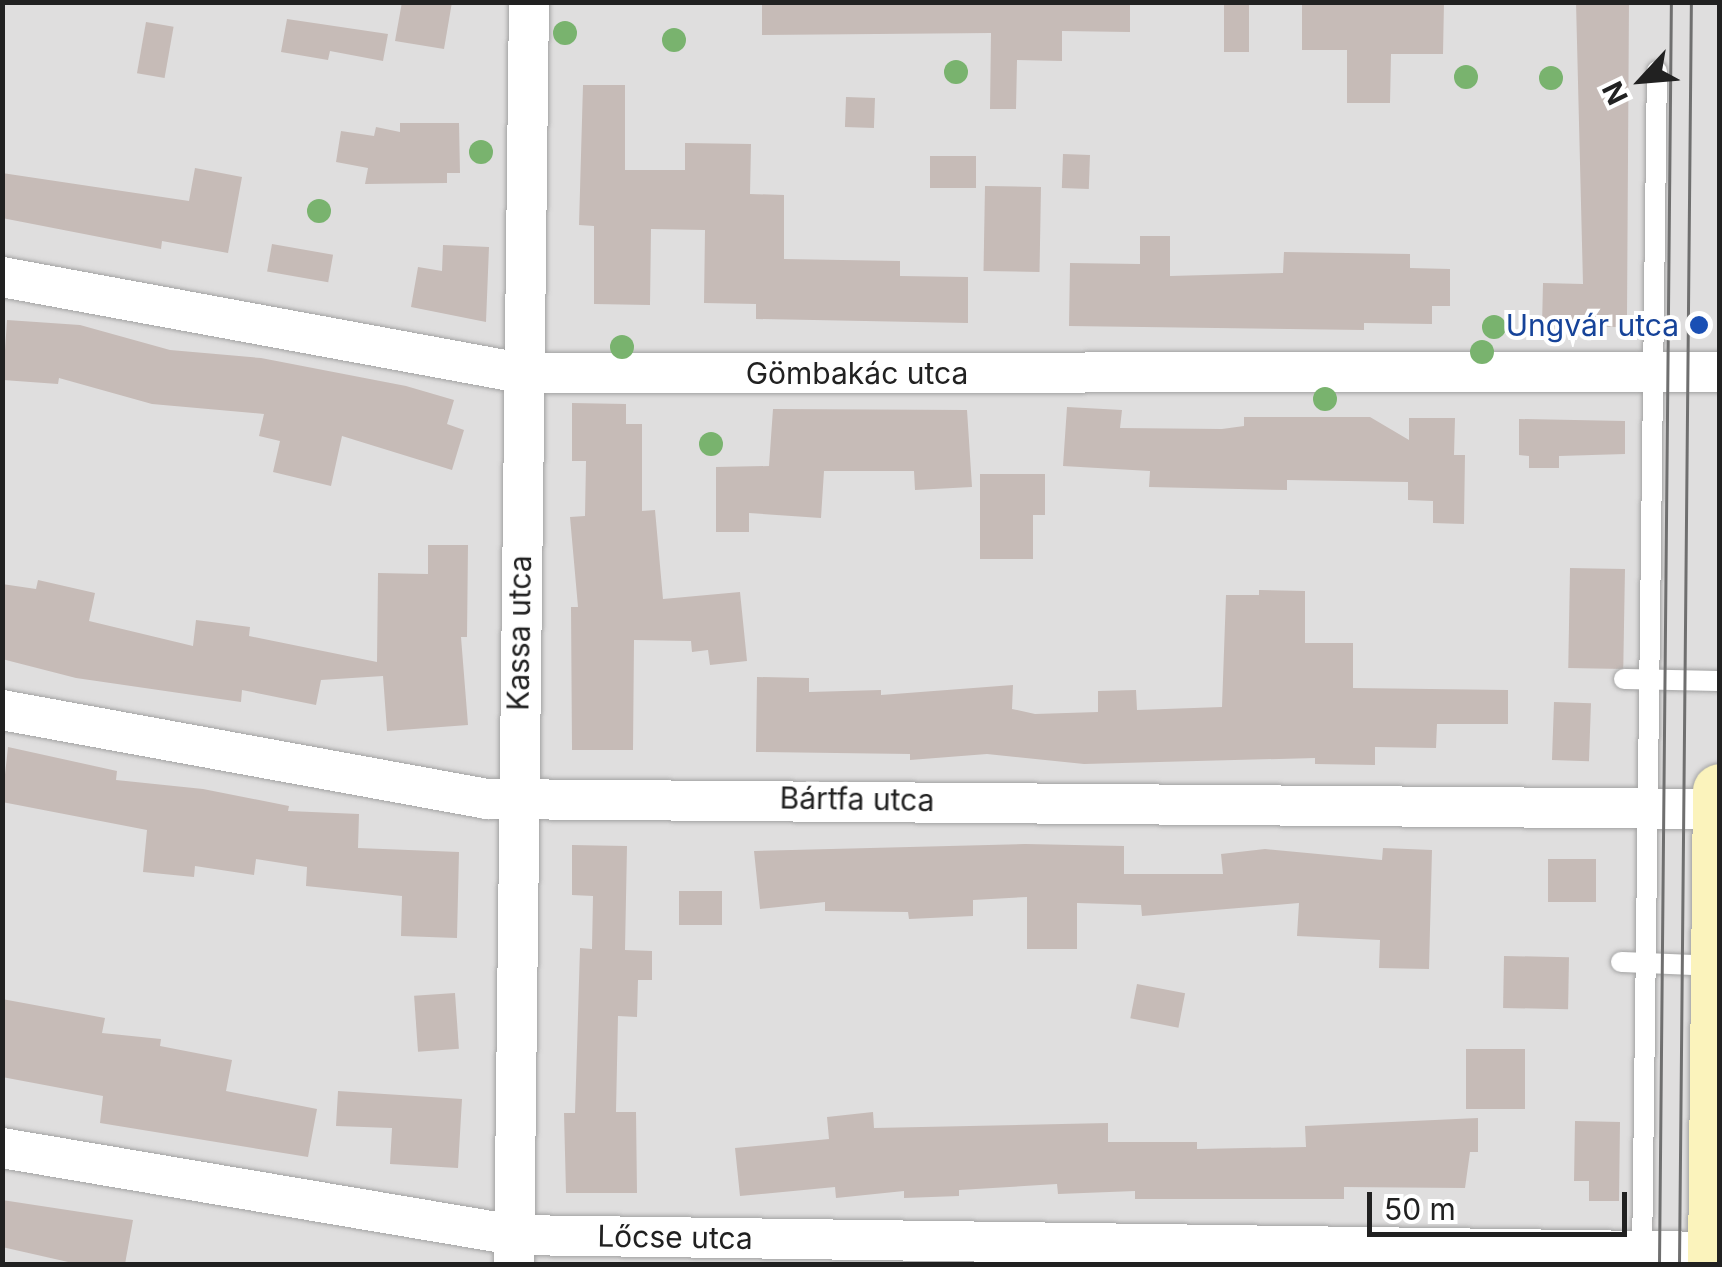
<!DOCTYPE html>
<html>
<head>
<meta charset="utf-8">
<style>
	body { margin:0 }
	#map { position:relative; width:1722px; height:1267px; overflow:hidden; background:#f1ece8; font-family:Inter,sans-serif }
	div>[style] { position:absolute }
	.residential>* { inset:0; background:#dfdede; transform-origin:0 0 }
	.building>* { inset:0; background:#c6bbb7; transform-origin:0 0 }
	.roads { filter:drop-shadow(0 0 2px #a2a2a2) drop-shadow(0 0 2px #a2a2a2) }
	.service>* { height:20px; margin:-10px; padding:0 10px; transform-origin:10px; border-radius:10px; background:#fff }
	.minor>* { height:40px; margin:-20px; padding:0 20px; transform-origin:20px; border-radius:20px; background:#fff }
	.secondary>* { height:55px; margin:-27.5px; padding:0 27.5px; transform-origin:27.5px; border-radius:27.5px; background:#fbf3bc }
	.tram>* { height:2.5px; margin:-1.25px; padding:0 1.25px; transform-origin:1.25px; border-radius:1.25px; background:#6f6f6f }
	.trees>* { width:24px; height:24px; margin:-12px; border-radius:50%; background:#79b36e }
	.dots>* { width:28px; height:28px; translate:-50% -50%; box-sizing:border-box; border:5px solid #fff; border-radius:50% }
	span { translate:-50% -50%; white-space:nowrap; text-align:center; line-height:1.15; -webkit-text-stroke:8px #fff; paint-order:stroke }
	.transit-label { font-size:30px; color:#164399 }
	.right { translate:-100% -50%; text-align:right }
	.street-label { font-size:30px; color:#212121 }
	.frame { position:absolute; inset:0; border:5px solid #212121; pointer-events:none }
	.north { position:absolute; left:1592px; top:30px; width:100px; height:100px; -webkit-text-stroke:8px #fff; paint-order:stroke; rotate:244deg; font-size:28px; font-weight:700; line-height:40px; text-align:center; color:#212121 }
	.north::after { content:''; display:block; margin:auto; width:35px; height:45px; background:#212121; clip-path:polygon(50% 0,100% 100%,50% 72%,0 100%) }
	.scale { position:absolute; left:1367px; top:1192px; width:260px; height:45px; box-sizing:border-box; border:5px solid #212121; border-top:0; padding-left:12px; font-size:30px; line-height:35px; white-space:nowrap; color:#212121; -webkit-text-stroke:8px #fff; paint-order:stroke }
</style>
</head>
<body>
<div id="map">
	<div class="residential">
		<i style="left:2px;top:3px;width:1717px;height:1261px"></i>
	</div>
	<div class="building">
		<i style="clip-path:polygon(402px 2px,452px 2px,444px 49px,395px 41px)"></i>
		<i style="clip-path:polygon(762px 2px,1130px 2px,1130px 32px,1062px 31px,1062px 61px,1017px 60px,1016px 109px,990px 109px,991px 33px,762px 35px)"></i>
		<i style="left:1224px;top:2px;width:25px;height:50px"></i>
		<i style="clip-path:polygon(1302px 2px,1444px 2px,1443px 54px,1391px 54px,1390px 103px,1347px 103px,1347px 50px,1302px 50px)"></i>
		<i style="clip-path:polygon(1576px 2px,1629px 2px,1627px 317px,1618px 327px,1542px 326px,1543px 283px,1583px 284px)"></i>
		<i style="clip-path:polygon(287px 19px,388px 34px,383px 61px,330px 51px,328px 60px,281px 52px)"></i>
		<i style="left:146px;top:22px;width:28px;height:52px;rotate:10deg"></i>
		<i style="clip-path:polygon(583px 85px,625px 85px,625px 170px,685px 170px,685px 143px,751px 144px,750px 194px,784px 195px,784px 259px,900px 261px,900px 276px,968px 277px,968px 323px,756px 319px,756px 304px,704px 303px,705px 230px,651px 229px,650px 305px,594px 304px,594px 226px,579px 225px)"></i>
		<i style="left:846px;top:97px;width:29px;height:30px;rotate:2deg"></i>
		<i style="clip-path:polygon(400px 123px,459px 123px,460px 173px,447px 173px,447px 183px,365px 184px,368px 168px,336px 162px,341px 131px,374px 136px,376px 127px,400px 132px)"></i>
		<i style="left:1063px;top:154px;width:27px;height:34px;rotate:2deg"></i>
		<i style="left:930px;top:156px;width:46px;height:32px"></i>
		<i style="clip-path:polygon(195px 168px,242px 177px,228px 253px,162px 241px,161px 249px,2px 218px,2px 173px,189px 201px)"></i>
		<i style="left:985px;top:186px;width:56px;height:85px;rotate:1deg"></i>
		<i style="clip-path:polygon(1140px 236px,1170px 236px,1170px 276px,1283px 273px,1284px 252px,1410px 254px,1410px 268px,1450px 269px,1450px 306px,1432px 306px,1432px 324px,1364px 323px,1364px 330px,1069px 326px,1070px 263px,1140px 264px)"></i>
		<i style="left:272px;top:244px;width:62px;height:28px;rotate:10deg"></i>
		<i style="clip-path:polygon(443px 245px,489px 247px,486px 322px,411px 307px,418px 267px,442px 271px)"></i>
		<i style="clip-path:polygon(7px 320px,80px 325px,170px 350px,261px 358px,406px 386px,454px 400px,447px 424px,464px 430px,452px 470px,342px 436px,331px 486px,273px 472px,280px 441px,259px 436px,264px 414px,152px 404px,59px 378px,58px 384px,3px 380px)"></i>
		<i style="clip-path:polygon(572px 403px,626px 404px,626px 424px,642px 424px,642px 511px,655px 510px,663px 599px,740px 592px,747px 661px,710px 665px,708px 650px,692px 652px,691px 641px,634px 640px,633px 750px,572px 750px,571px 607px,578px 607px,570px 517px,585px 516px,586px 461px,572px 461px)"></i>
		<i style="clip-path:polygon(1067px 407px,1122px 410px,1120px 428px,1222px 429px,1244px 426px,1244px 417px,1370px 417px,1409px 440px,1409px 418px,1455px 418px,1454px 455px,1465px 455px,1464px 524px,1433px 523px,1433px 501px,1408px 500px,1408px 482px,1287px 480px,1287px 490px,1149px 487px,1150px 471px,1063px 466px)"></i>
		<i style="clip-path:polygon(773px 409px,967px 410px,972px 487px,915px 490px,914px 471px,824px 471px,821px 518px,749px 513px,749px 532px,716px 532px,716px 467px,769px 466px)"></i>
		<i style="clip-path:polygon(1519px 419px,1625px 421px,1625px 454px,1559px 456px,1559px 468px,1529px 468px,1529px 456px,1519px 455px)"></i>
		<i style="clip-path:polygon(980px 474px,1045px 474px,1045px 515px,1033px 515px,1033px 559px,980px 559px)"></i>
		<i style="clip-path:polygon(428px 545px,468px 545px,467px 637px,461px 637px,468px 725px,387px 731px,383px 676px,321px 680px,316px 705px,242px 690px,241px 702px,76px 678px,2px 659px,2px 584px,36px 589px,38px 580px,95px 593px,89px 621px,193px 646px,196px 620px,250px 627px,249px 636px,377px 662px,378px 573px,428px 574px)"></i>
		<i style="left:1570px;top:568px;width:55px;height:100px;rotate:1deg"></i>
		<i style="clip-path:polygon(1259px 590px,1305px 591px,1305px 643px,1353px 643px,1353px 688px,1508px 690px,1508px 724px,1437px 724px,1436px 748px,1375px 747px,1375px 765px,1315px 764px,1315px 758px,1084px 764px,987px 754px,910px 760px,910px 754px,756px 752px,757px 677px,809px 678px,809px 692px,881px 690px,881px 695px,1013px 685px,1012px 709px,1035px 714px,1098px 712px,1098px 691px,1136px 690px,1137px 710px,1222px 707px,1226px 595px,1259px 595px)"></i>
		<i style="left:1554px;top:702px;width:37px;height:58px;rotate:2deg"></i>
		<i style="clip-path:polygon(8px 747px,117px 771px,116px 780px,203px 789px,289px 806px,288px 811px,359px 814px,358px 848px,459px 852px,457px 938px,401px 936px,402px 896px,306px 886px,307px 867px,256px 859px,254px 875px,195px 866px,194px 877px,143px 872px,147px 830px,2px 802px)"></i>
		<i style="clip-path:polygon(1025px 844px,1124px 846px,1124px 874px,1223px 874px,1221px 854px,1265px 849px,1382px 860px,1383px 848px,1432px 850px,1429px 969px,1379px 968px,1380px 940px,1297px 936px,1299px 903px,1142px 916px,1141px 905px,1077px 903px,1077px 949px,1027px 949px,1027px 897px,973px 900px,973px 916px,909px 919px,908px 912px,825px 911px,825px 902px,760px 909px,754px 851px)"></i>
		<i style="clip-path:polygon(572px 845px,627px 846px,625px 950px,652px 951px,652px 980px,638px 980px,637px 1017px,618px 1016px,616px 1112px,636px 1112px,637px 1193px,566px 1193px,564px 1113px,575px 1113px,580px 948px,592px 949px,593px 896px,572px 895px)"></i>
		<i style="left:1548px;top:859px;width:48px;height:43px"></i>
		<i style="left:679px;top:891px;width:43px;height:34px"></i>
		<i style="left:1504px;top:956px;width:65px;height:52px;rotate:1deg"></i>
		<i style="left:1137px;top:984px;width:49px;height:35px;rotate:11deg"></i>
		<i style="left:455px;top:993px;width:56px;height:41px;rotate:86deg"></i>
		<i style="clip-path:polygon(2px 999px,105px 1018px,102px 1033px,161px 1039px,160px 1046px,232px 1060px,226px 1091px,317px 1109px,308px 1157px,100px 1123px,103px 1096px,2px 1077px)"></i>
		<i style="left:1466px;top:1049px;width:59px;height:60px"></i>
		<i style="clip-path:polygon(338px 1091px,462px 1099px,458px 1168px,390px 1164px,392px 1128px,336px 1126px)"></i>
		<i style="clip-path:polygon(873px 1112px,874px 1128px,1108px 1123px,1108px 1142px,1197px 1142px,1197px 1149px,1306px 1147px,1305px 1126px,1478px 1118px,1478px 1152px,1470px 1152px,1465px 1188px,1344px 1187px,1344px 1199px,1135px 1199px,1135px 1191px,1058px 1194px,1057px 1184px,959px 1190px,959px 1196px,904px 1198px,904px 1191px,836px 1198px,835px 1187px,740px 1196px,735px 1148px,829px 1139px,827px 1117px)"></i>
		<i style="clip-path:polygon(1575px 1121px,1620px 1122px,1619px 1201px,1589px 1201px,1589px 1181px,1574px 1181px)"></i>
		<i style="clip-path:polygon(2px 1200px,133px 1220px,125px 1264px,77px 1264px,2px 1247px)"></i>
	</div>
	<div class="roads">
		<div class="service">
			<i style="left:1624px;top:679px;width:96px;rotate:1.2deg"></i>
			<i style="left:1621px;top:962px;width:97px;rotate:2.4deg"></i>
			<i style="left:1642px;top:1258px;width:1187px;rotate:-89.28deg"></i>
		</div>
		<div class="minor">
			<i style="left:2px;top:277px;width:528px;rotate:10.48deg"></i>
			<i style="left:521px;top:373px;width:1199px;rotate:-0.05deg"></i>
			<i style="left:2px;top:710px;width:493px;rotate:10.4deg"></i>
			<i style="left:487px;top:799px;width:1232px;rotate:0.47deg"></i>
			<i style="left:2px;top:1148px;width:519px;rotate:9.64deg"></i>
			<i style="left:514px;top:1235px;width:1201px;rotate:0.81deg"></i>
			<i style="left:514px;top:1264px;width:1262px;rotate:-89.32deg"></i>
		</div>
		<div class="secondary">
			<i style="left:1715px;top:1264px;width:473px;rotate:-89.4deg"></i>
		</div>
	</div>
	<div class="tram">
		<i style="left:1659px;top:1264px;width:1262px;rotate:-89.46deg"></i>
		<i style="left:1679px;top:1264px;width:1262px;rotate:-89.46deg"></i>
	</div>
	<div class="trees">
		<i style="left:565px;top:33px"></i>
		<i style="left:674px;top:40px"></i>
		<i style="left:956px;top:72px"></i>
		<i style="left:1466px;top:77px"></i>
		<i style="left:1551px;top:78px"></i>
		<i style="left:481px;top:152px"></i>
		<i style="left:319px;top:211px"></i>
		<i style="left:1494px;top:327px"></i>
		<i style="left:622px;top:347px"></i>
		<i style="left:1482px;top:352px"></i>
		<i style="left:1325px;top:399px"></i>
		<i style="left:711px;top:444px"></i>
	</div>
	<div class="dots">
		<i style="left:1699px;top:325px;background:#1a4fb4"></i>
	</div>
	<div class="transit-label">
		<span class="right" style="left:1679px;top:325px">Ungvár utca</span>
	</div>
	<div class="street-label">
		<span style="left:857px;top:373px">Gömbakác utca</span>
		<span style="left:519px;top:633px;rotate:-89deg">Kassa utca</span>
		<span style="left:857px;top:799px;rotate:1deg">Bártfa utca</span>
		<span style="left:675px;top:1237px;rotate:1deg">Lőcse utca</span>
	</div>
	<div class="frame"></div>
	<div class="north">N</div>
	<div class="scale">50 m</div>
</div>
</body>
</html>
